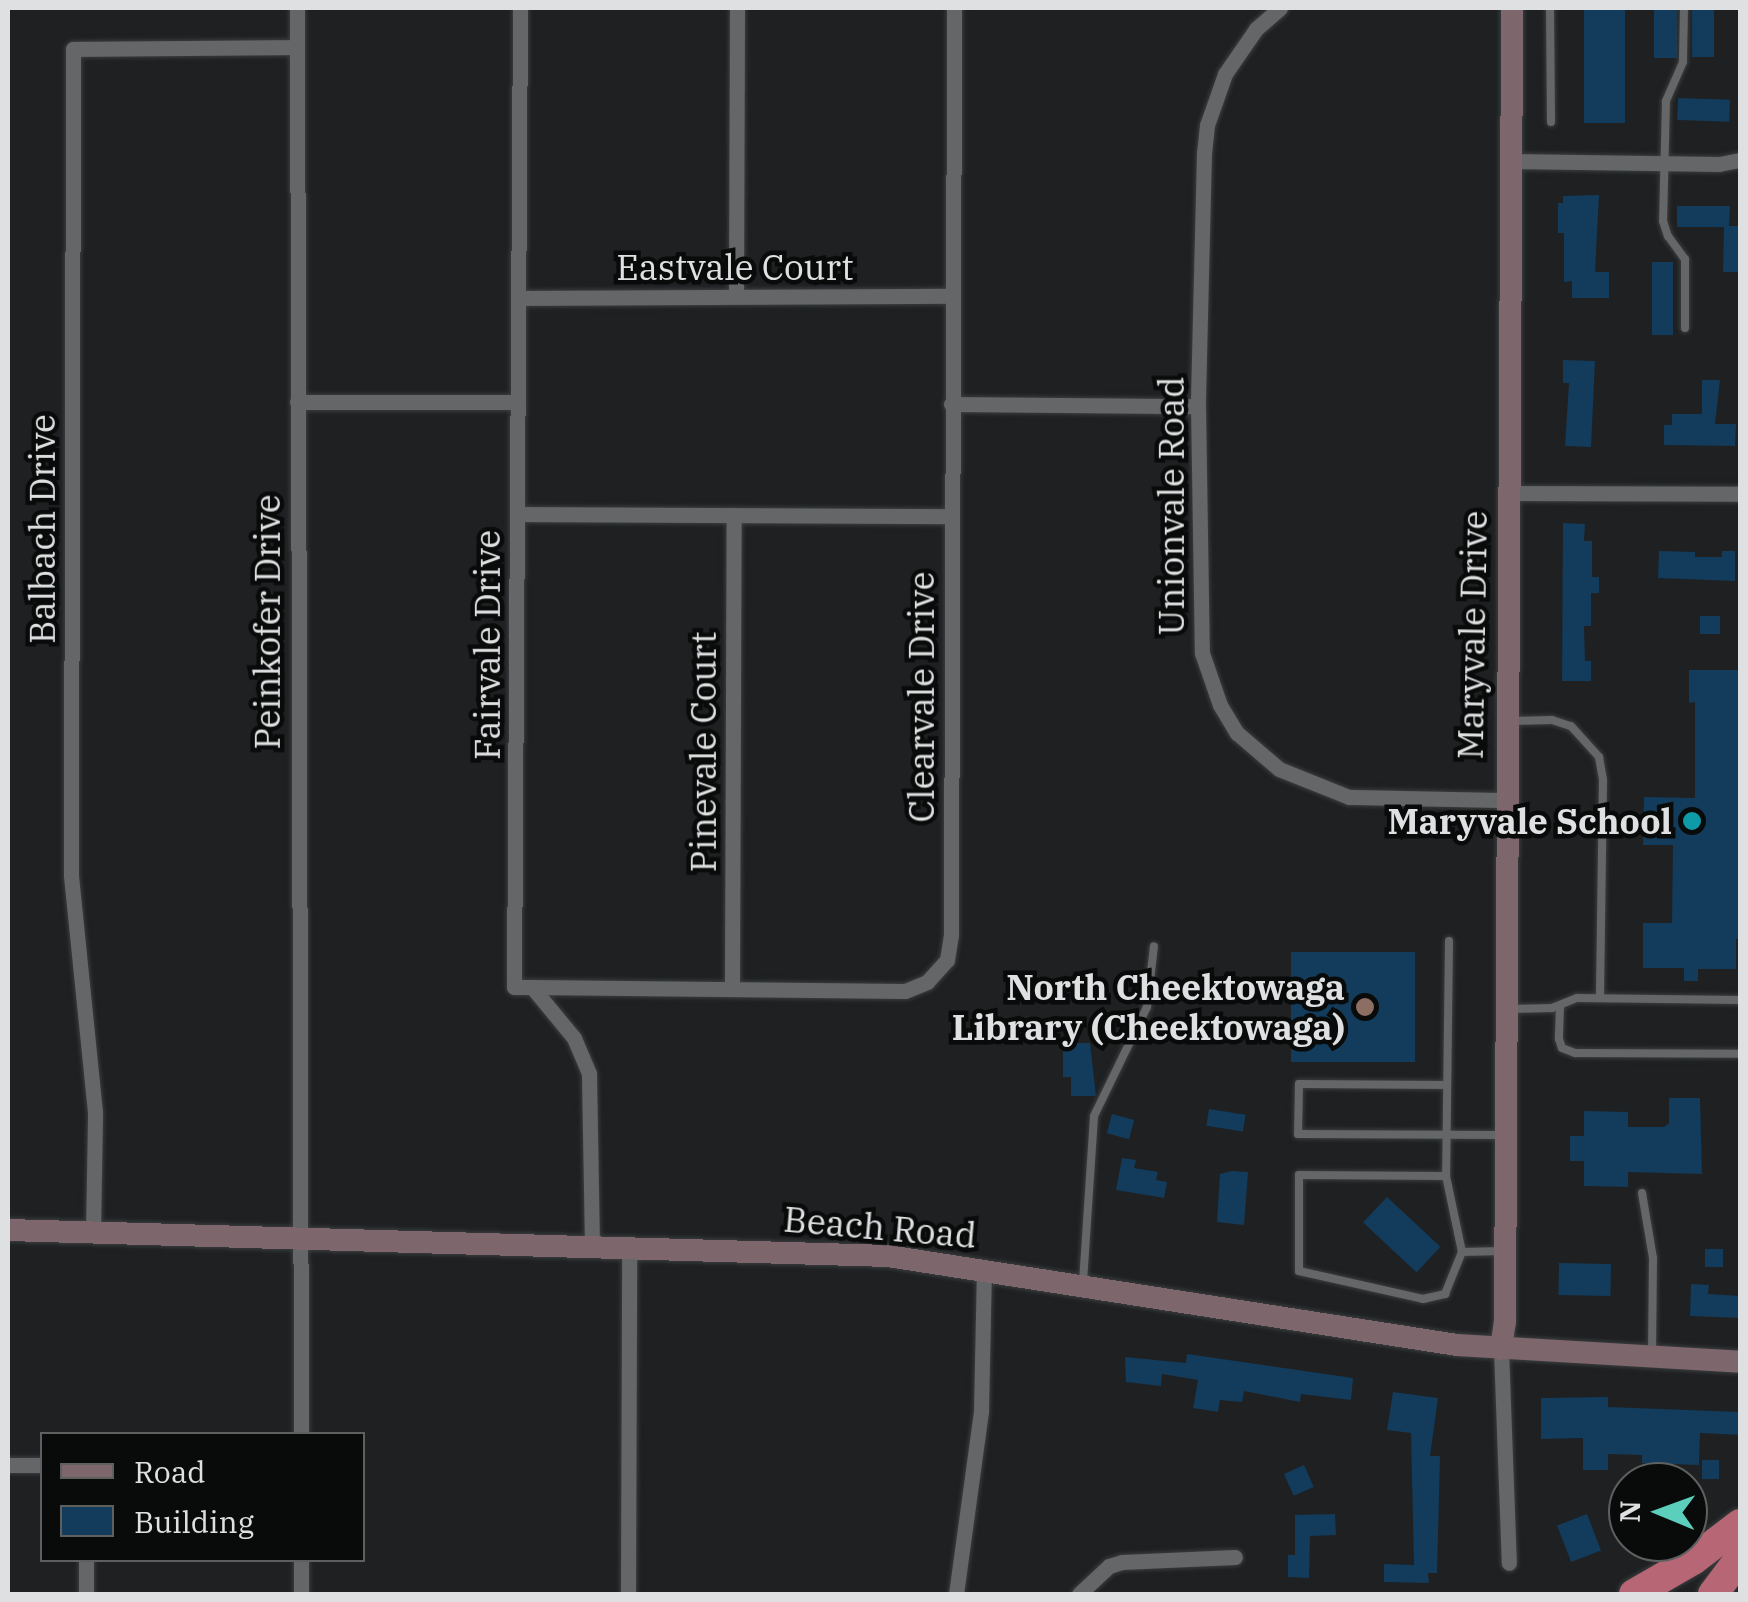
<!DOCTYPE html>
<html>
<head>
<meta charset="utf-8">
<style>
	body { margin:0 }
	#map { position:relative; width:1748px; height:1602px; overflow:hidden; background:#1e2022; font-family:"IBM Plex Serif",serif }
	div>[style] { position:absolute }
	.building>* { inset:0; background:#133b5b; transform-origin:0 0 }
	.roads { filter:drop-shadow(0 0 2px #3b3d3e) drop-shadow(0 0 2px #3b3d3e) }
	.lane>* { height:8px; margin:-4px; padding:0 4px; transform-origin:4px; border-radius:4px; background:#646668 }
	.street>* { height:15px; margin:-7.5px; padding:0 7.5px; transform-origin:7.5px; border-radius:7.5px; background:#646668 }
	.secondary>* { height:22px; margin:-11px; padding:0 11px; transform-origin:11px; border-radius:11px; background:#7d666c }
	.highway>* { height:30px; margin:-15px; padding:0 15px; transform-origin:15px; border-radius:15px; background:#b76676 }
	.dots>* { width:28px; height:28px; translate:-50% -50%; box-sizing:border-box; border:5px solid #090a0a; border-radius:50% }
	span { translate:-50% -50%; white-space:nowrap; text-align:center; line-height:1.15; -webkit-text-stroke:9px #090a0a; paint-order:stroke }
	.street-label { font-size:35px; color:#dee0e1 }
	.poi-label { font-size:35px; color:#dee0e1; font-weight:700 }
	.right { translate:-100% -50%; text-align:right }
	.frame { position:absolute; inset:0; border:10px solid #dee0e1; pointer-events:none }
	.legend { position:absolute; left:40px; top:1432px; width:325px; height:130px; box-sizing:border-box; background:#090a0a; border:2px solid #5e6060; margin:0; padding:12px 18px; list-style:none; font-size:30px; color:#dee0e1 }
	.legend li { display:flex; align-items:center; gap:20px; height:50px }
	.legend b { width:50px; border:2px solid #5e6060 }
	.north { position:absolute; left:1608px; top:1462px; width:100px; height:100px; box-sizing:border-box; background:#090a0a; border:2px solid #5e6060; border-radius:50%; rotate:271deg; font-size:28px; font-weight:700; line-height:40px; text-align:center; color:#dee0e1 }
	.north::after { content:''; display:block; margin:auto; width:35px; height:45px; background:#5bcebc; clip-path:polygon(50% 0,100% 100%,50% 72%,0 100%) }
</style>
</head>
<body>
<div id="map">
	<div class="building">
		<i style="left:1584px;top:8px;width:41px;height:115px"></i>
		<i style="left:1654px;top:8px;width:23px;height:50px"></i>
		<i style="left:1692px;top:8px;width:22px;height:49px"></i>
		<i style="left:1678px;top:98px;width:52px;height:22px;rotate:2deg"></i>
		<i style="clip-path:polygon(1599px 195px,1595px 272px,1609px 272px,1609px 298px,1572px 298px,1572px 281px,1564px 282px,1564px 233px,1558px 233px,1558px 203px,1563px 203px,1563px 196px)"></i>
		<i style="clip-path:polygon(1677px 206px,1730px 206px,1729px 226px,1740px 226px,1740px 272px,1723px 272px,1724px 227px,1677px 227px)"></i>
		<i style="left:1652px;top:262px;width:21px;height:73px"></i>
		<i style="clip-path:polygon(1563px 360px,1595px 361px,1591px 447px,1565px 446px,1569px 383px,1563px 383px)"></i>
		<i style="clip-path:polygon(1702px 380px,1720px 380px,1715px 424px,1736px 424px,1735px 446px,1664px 445px,1664px 425px,1672px 425px,1672px 414px,1702px 414px)"></i>
		<i style="clip-path:polygon(1563px 523px,1585px 524px,1584px 541px,1592px 541px,1592px 577px,1599px 577px,1599px 593px,1591px 593px,1591px 626px,1584px 626px,1585px 661px,1591px 661px,1591px 681px,1562px 681px)"></i>
		<i style="clip-path:polygon(1659px 551px,1695px 552px,1695px 557px,1722px 557px,1722px 551px,1735px 551px,1735px 581px,1658px 578px)"></i>
		<i style="left:1700px;top:616px;width:20px;height:18px"></i>
		<i style="clip-path:polygon(1689px 670px,1740px 670px,1740px 939px,1736px 939px,1736px 969px,1698px 969px,1698px 981px,1684px 981px,1684px 968px,1643px 968px,1643px 923px,1672px 923px,1673px 845px,1643px 845px,1644px 797px,1695px 798px,1695px 702px,1689px 703px)"></i>
		<i style="left:1291px;top:952px;width:124px;height:110px"></i>
		<i style="clip-path:polygon(1063px 1043px,1090px 1043px,1096px 1096px,1071px 1096px,1071px 1077px,1063px 1077px)"></i>
		<i style="clip-path:polygon(1669px 1098px,1700px 1098px,1702px 1174px,1628px 1172px,1628px 1187px,1584px 1186px,1584px 1161px,1570px 1161px,1570px 1136px,1584px 1136px,1584px 1111px,1628px 1112px,1628px 1127px,1664px 1127px,1669px 1123px)"></i>
		<i style="left:1209px;top:1109px;width:37px;height:17px;rotate:9deg"></i>
		<i style="left:1112px;top:1114px;width:23px;height:20px;rotate:15deg"></i>
		<i style="clip-path:polygon(1122px 1158px,1136px 1160px,1134px 1168px,1158px 1172px,1156px 1180px,1167px 1182px,1164px 1198px,1116px 1190px)"></i>
		<i style="clip-path:polygon(1232px 1171px,1248px 1172px,1244px 1225px,1217px 1222px,1220px 1174px)"></i>
		<i style="left:1387px;top:1197px;width:73px;height:35px;rotate:43deg"></i>
		<i style="left:1705px;top:1249px;width:18px;height:18px"></i>
		<i style="left:1559px;top:1263px;width:52px;height:32px;rotate:1deg"></i>
		<i style="clip-path:polygon(1691px 1284px,1709px 1285px,1708px 1294px,1740px 1296px,1740px 1318px,1690px 1316px)"></i>
		<i style="clip-path:polygon(1187px 1354px,1353px 1378px,1351px 1400px,1301px 1394px,1300px 1402px,1244px 1391px,1242px 1402px,1220px 1400px,1218px 1412px,1193px 1408px,1198px 1380px,1162px 1374px,1161px 1386px,1126px 1382px,1125px 1357px,1186px 1363px)"></i>
		<i style="clip-path:polygon(1393px 1392px,1438px 1398px,1430px 1456px,1440px 1456px,1437px 1573px,1428px 1573px,1429px 1583px,1384px 1582px,1384px 1564px,1414px 1565px,1411px 1433px,1387px 1430px)"></i>
		<i style="clip-path:polygon(1608px 1397px,1608px 1407px,1740px 1412px,1740px 1435px,1700px 1433px,1699px 1465px,1642px 1463px,1642px 1455px,1608px 1454px,1608px 1470px,1583px 1470px,1583px 1438px,1541px 1439px,1541px 1398px)"></i>
		<i style="left:1702px;top:1460px;width:17px;height:19px"></i>
		<i style="left:1304px;top:1465px;width:24px;height:22px;rotate:66deg"></i>
		<i style="clip-path:polygon(1335px 1514px,1336px 1535px,1310px 1536px,1309px 1578px,1288px 1577px,1288px 1555px,1295px 1555px,1295px 1515px)"></i>
		<i style="left:1587px;top:1514px;width:39px;height:32px;rotate:69deg"></i>
	</div>
	<div class="roads">
		<div class="lane">
			<i style="left:1550px;top:8px;width:114px;rotate:89.5deg"></i>
			<i style="left:1684px;top:8px;width:54px;rotate:91.1deg"></i>
			<i style="left:1683px;top:62px;width:43px;rotate:113.6deg"></i>
			<i style="left:1666px;top:101px;width:120px;rotate:91.4deg"></i>
			<i style="left:1663px;top:221px;width:16px;rotate:72deg"></i>
			<i style="left:1668px;top:236px;width:29px;rotate:54deg"></i>
			<i style="left:1685px;top:259px;width:69px;rotate:90deg"></i>
			<i style="left:1510px;top:721px;width:42px;rotate:-1.4deg"></i>
			<i style="left:1552px;top:720px;width:20px;rotate:18deg"></i>
			<i style="left:1571px;top:726px;width:42px;rotate:47.9deg"></i>
			<i style="left:1599px;top:757px;width:23px;rotate:80deg"></i>
			<i style="left:1603px;top:780px;width:218px;rotate:90.8deg"></i>
			<i style="left:1449px;top:941px;width:235px;rotate:90.7deg"></i>
			<i style="left:1446px;top:1176px;width:78px;rotate:78.1deg"></i>
			<i style="left:1560px;top:1006px;width:33px;rotate:92deg"></i>
			<i style="left:1559px;top:1039px;width:9px;rotate:72deg"></i>
			<i style="left:1562px;top:1048px;width:14px;rotate:21deg"></i>
			<i style="left:1575px;top:1053px;width:165px;rotate:0.3deg"></i>
			<i style="left:1509px;top:1009px;width:43px;rotate:-1.3deg"></i>
			<i style="left:1552px;top:1008px;width:27px;rotate:-22deg"></i>
			<i style="left:1577px;top:998px;width:163px;rotate:0.7deg"></i>
			<i style="left:1447px;top:1085px;width:148px;rotate:-179.6deg"></i>
			<i style="left:1299px;top:1084px;width:50px;rotate:91.1deg"></i>
			<i style="left:1298px;top:1134px;width:203px;rotate:0.3deg"></i>
			<i style="left:1446px;top:1176px;width:147px;rotate:-179.6deg"></i>
			<i style="left:1299px;top:1175px;width:96px;rotate:90deg"></i>
			<i style="left:1299px;top:1271px;width:127px;rotate:12.7deg"></i>
			<i style="left:1423px;top:1299px;width:23px;rotate:-13deg"></i>
			<i style="left:1445px;top:1294px;width:45px;rotate:-68deg"></i>
			<i style="left:1462px;top:1252px;width:41px;rotate:-1.4deg"></i>
			<i style="left:1642px;top:1193px;width:66px;rotate:80.4deg"></i>
			<i style="left:1653px;top:1258px;width:95px;rotate:90.6deg"></i>
			<i style="left:1083px;top:1282px;width:166px;rotate:-86.2deg"></i>
			<i style="left:1094px;top:1116px;width:121px;rotate:-64.1deg"></i>
			<i style="left:1147px;top:1007px;width:61px;rotate:-83.5deg"></i>
		</div>
		<div class="street">
			<i style="left:297px;top:8px;width:1426px;rotate:89.84deg"></i>
			<i style="left:520px;top:8px;width:979px;rotate:90.35deg"></i>
			<i style="left:514px;top:987px;width:18px"></i>
			<i style="left:532px;top:987px;width:66px;rotate:50.5deg"></i>
			<i style="left:574px;top:1038px;width:39px;rotate:67deg"></i>
			<i style="left:589px;top:1074px;width:172px;rotate:89deg"></i>
			<i style="left:1280px;top:8px;width:32px;rotate:139deg"></i>
			<i style="left:1256px;top:29px;width:55px;rotate:124.6deg"></i>
			<i style="left:1225px;top:74px;width:54px;rotate:109.4deg"></i>
			<i style="left:1207px;top:125px;width:28px;rotate:96deg"></i>
			<i style="left:1204px;top:153px;width:253px;rotate:91.4deg"></i>
			<i style="left:1198px;top:406px;width:247px;rotate:89.1deg"></i>
			<i style="left:1202px;top:653px;width:55px;rotate:70.9deg"></i>
			<i style="left:1220px;top:705px;width:33px;rotate:59deg"></i>
			<i style="left:1237px;top:733px;width:55px;rotate:40.6deg"></i>
			<i style="left:1279px;top:769px;width:75px;rotate:21.8deg"></i>
			<i style="left:1349px;top:797px;width:156px;rotate:1.1deg"></i>
			<i style="left:1510px;top:161px;width:209px;rotate:0.8deg"></i>
			<i style="left:1719px;top:164px;width:21px;rotate:-11deg"></i>
			<i style="left:736px;top:296px;width:288px;rotate:-89.8deg"></i>
			<i style="left:518px;top:298px;width:435px;rotate:-0.3deg"></i>
			<i style="left:297px;top:402px;width:219px"></i>
			<i style="left:951px;top:404px;width:247px;rotate:0.5deg"></i>
			<i style="left:1508px;top:493px;width:232px;rotate:0.2deg"></i>
			<i style="left:517px;top:514px;width:435px;rotate:0.3deg"></i>
			<i style="left:532px;top:987px;width:373px;rotate:0.6deg"></i>
			<i style="left:905px;top:991px;width:24px;rotate:-22deg"></i>
			<i style="left:927px;top:982px;width:30px;rotate:-48deg"></i>
			<i style="left:947px;top:960px;width:26px;rotate:-81deg"></i>
			<i style="left:951px;top:934px;width:926px;rotate:-89.81deg"></i>
			<i style="left:732px;top:989px;width:474px;rotate:-89.8deg"></i>
			<i style="left:93px;top:1232px;width:120px;rotate:-89deg"></i>
			<i style="left:95px;top:1112px;width:238px;rotate:-95.8deg"></i>
			<i style="left:71px;top:875px;width:826px;rotate:-89.86deg"></i>
			<i style="left:73px;top:49px;width:224px;rotate:-0.5deg"></i>
			<i style="left:1501px;top:1349px;width:214px;rotate:87.9deg"></i>
			<i style="left:8px;top:1465px;width:34px"></i>
			<i style="left:86px;top:1594px;width:34px;rotate:-90deg"></i>
			<i style="left:301px;top:1594px;width:34px;rotate:-90deg"></i>
			<i style="left:628px;top:1594px;width:347px;rotate:-89.8deg"></i>
			<i style="left:956px;top:1594px;width:185px;rotate:-82.2deg"></i>
			<i style="left:981px;top:1411px;width:140px;rotate:-88.8deg"></i>
			<i style="left:1079px;top:1594px;width:41px;rotate:-43deg"></i>
			<i style="left:1109px;top:1566px;width:14px;rotate:-17deg"></i>
			<i style="left:1122px;top:1562px;width:113px;rotate:-2.5deg"></i>
		</div>
		<div class="secondary">
			<i style="left:8px;top:1230px;width:880px;rotate:1.69deg"></i>
			<i style="left:888px;top:1256px;width:576px;rotate:8.89deg"></i>
			<i style="left:1457px;top:1345px;width:284px;rotate:3.4deg"></i>
			<i style="left:1501px;top:1349px;width:27px;rotate:-82deg"></i>
			<i style="left:1505px;top:1322px;width:1314px;rotate:-89.69deg"></i>
		</div>
		<div class="highway">
			<i style="left:1634px;top:1594px;width:68px;rotate:-30deg"></i>
			<i style="left:1693px;top:1560px;width:59px;rotate:-37.5deg"></i>
			<i style="left:1713px;top:1594px;width:45px;rotate:-53.1deg"></i>
		</div>
	</div>
	<div class="dots">
		<i style="left:1692px;top:821px;background:#0f9aa8"></i>
		<i style="left:1365px;top:1007px;background:#8d6e63"></i>
	</div>
	<div class="street-label">
		<span style="left:735px;top:267px">Eastvale Court</span>
		<span style="left:1171px;top:506px;rotate:-90deg">Unionvale Road</span>
		<span style="left:42px;top:529px;rotate:-90deg">Balbach Drive</span>
		<span style="left:267px;top:622px;rotate:-90deg">Peinkofer Drive</span>
		<span style="left:1472px;top:635px;rotate:-89deg">Maryvale Drive</span>
		<span style="left:487px;top:645px;rotate:-90deg">Fairvale Drive</span>
		<span style="left:921px;top:697px;rotate:-90deg">Clearvale Drive</span>
		<span style="left:703px;top:752px;rotate:-90deg">Pinevale Court</span>
		<span style="left:880px;top:1227px;rotate:5deg">Beach Road</span>
	</div>
	<div class="poi-label">
		<span class="right" style="left:1672px;top:821px">Maryvale School</span>
		<span class="right" style="left:1345px;top:1007px">North Cheektowaga<br>Library (Cheektowaga)</span>
	</div>
	<div class="frame"></div>
	<ul class="legend">
	<li><b style="height:12px;background:#7d666c"></b>Road</li>
	<li><b style="height:28px;background:#133b5b"></b>Building</li>
	</ul>
	<div class="north">N</div>
</div>
</body>
</html>
